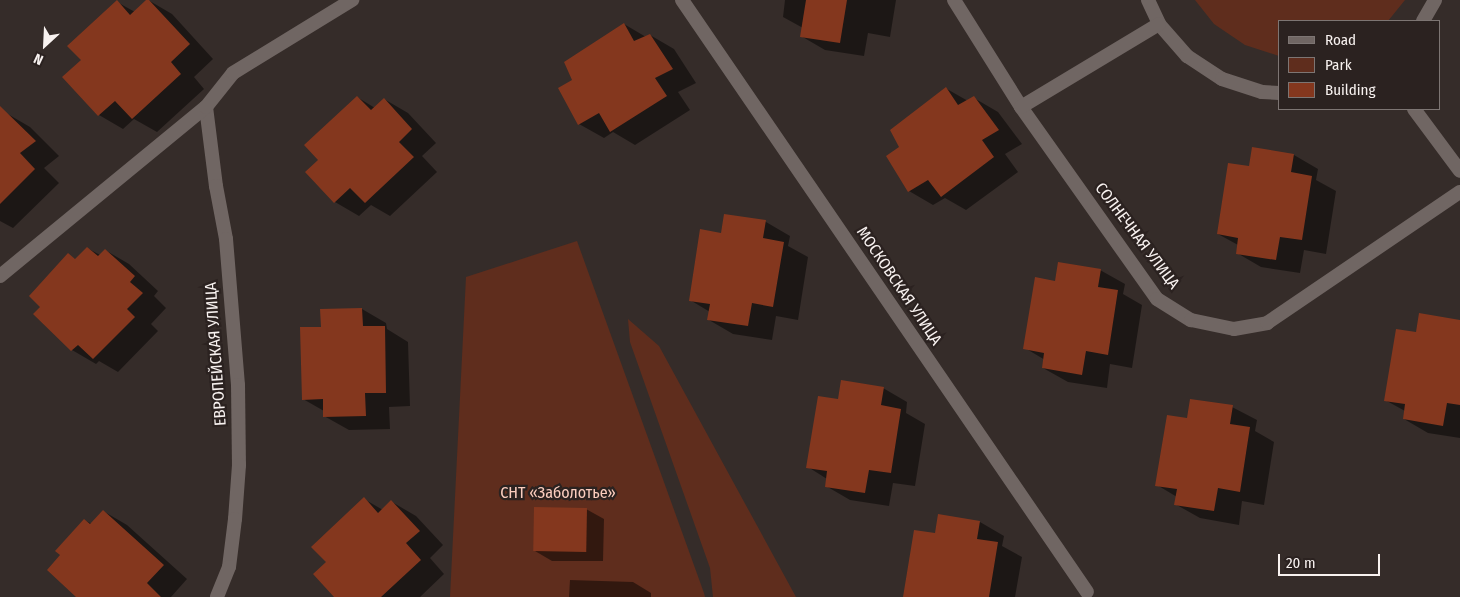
<!DOCTYPE html>
<html>
<head>
<meta charset="utf-8">
<style>
	body { margin:0 }
	#map { position:relative; width:1460px; height:597px; overflow:hidden; background:#352c29; font-family:"Fira Sans Condensed",sans-serif }
	div>[style] { position:absolute }
	.green>* { inset:0; background:#5f2d1d }
	.shadow>* { inset:0; background:#0007 }
	.building>* { inset:0; background:#84371e; transform-origin:0 0 }
	.minor>* { height:14px; margin:-7px; padding:0 7px; transform-origin:7px; border-radius:7px; background:#706663 }
	span { translate:-50% -50%; white-space:nowrap; text-align:center; line-height:1.15; -webkit-text-stroke:4.5px #2b2220; paint-order:stroke }
	.street-label { font-size:16px; color:#f8f2f0 }
	.park-label { font-size:16px; color:#fbcdbe }
	.legend { position:absolute; left:1278px; top:20px; width:162px; height:90px; box-sizing:border-box; background:#2b2220; border:1px solid #7d7573; margin:0; padding:6px 9px; list-style:none; font-size:15px; color:#f8f2f0 }
	.legend li { display:flex; align-items:center; gap:10px; height:25px }
	.legend b { width:25px; border:1px solid #7d7573 }
	.north { position:absolute; left:20px; top:20px; width:50px; height:50px; -webkit-text-stroke:4px #2b2220; paint-order:stroke; rotate:205deg; font-size:14px; font-weight:700; line-height:20px; text-align:center; color:#f8f2f0 }
	.north::after { content:''; display:block; margin:auto; width:18px; height:22px; background:#f8f2f0; clip-path:polygon(50% 0,100% 100%,50% 72%,0 100%) }
	.scale { position:absolute; left:1278px; top:554px; width:102px; height:22px; box-sizing:border-box; border:2px solid #f8f2f0; border-top:0; padding-left:6px; font-size:15px; line-height:18px; white-space:nowrap; color:#f8f2f0; -webkit-text-stroke:4px #2b2220; paint-order:stroke }
</style>
</head>
<body>
<div id="map">
	<div class="green">
		<i style="clip-path:polygon(1195px 0,1405px 0,1388px 21px,1279px 21px,1279px 56px,1245px 45px,1214px 24px)"></i>
		<i style="clip-path:polygon(577px 241px,704px 593px,705px 597px,450px 597px,466px 277px)"></i>
		<i style="clip-path:polygon(628px 319px,659px 346px,796px 597px,713px 597px,710px 568px,630px 342px)"></i>
	</div>
	<div class="shadow">
		<i style="clip-path:polygon(148px 0,172px 14px,213px 59px,194px 77px,204px 89px,157px 132px,134px 119px,123px 129px,99px 115px,64px 77px,82px 61px,117px 2px,135px 12px)"></i>
		<i style="clip-path:polygon(785px 0,896px 0,890px 37px,868px 33px,864px 56px,825px 50px,801px 36px,803px 28px,783px 17px)"></i>
		<i style="clip-path:polygon(624px 24px,646px 37px,650px 35px,674px 49px,696px 83px,678px 92px,690px 110px,635px 145px,613px 132px,604px 138px,579px 124px,574px 80px)"></i>
		<i style="clip-path:polygon(947px 89px,968px 101px,974px 98px,998px 112px,1022px 144px,1005px 154px,1018px 172px,966px 210px,945px 198px,933px 205px,909px 191px,900px 148px)"></i>
		<i style="clip-path:polygon(357px 97px,375px 108px,384px 99px,408px 113px,436px 143px,422px 156px,437px 172px,390px 216px,371px 205px,359px 216px,335px 202px,320px 160px)"></i>
		<i style="clip-path:polygon(6px 113px,30px 127px,59px 156px,44px 168px,59px 183px,13px 228px,0 221px,0 118px)"></i>
		<i style="clip-path:polygon(1253px 149px,1294px 155px,1318px 169px,1316px 180px,1336px 191px,1326px 254px,1304px 250px,1300px 273px,1261px 267px,1237px 253px,1238px 245px,1218px 234px,1250px 168px)"></i>
		<i style="clip-path:polygon(725px 215px,766px 222px,790px 236px,788px 246px,808px 257px,798px 320px,776px 316px,772px 340px,733px 334px,709px 320px,710px 312px,690px 300px,722px 234px)"></i>
		<i style="clip-path:polygon(87px 248px,100px 255px,105px 250px,129px 264px,158px 291px,154px 296px,166px 308px,151px 324px,158px 331px,118px 372px,99px 361px,96px 364px,72px 350px,41px 307px,68px 255px,76px 260px)"></i>
		<i style="clip-path:polygon(1100px 270px,1125px 284px,1123px 294px,1142px 305px,1132px 368px,1110px 364px,1107px 388px,1068px 382px,1043px 368px,1045px 360px,1025px 348px,1056px 282px)"></i>
		<i style="clip-path:polygon(362px 309px,386px 323px,387px 329px,408px 342px,410px 406px,389px 407px,390px 429px,349px 430px,324px 416px,324px 411px,303px 399px,322px 328px,322px 310px)"></i>
		<i style="clip-path:polygon(1460px 321px,1460px 438px,1428px 433px,1404px 419px,1405px 411px,1385px 400px,1417px 334px)"></i>
		<i style="clip-path:polygon(883px 388px,907px 402px,906px 413px,925px 424px,915px 486px,893px 483px,889px 506px,850px 500px,826px 486px,827px 479px,808px 467px,839px 401px)"></i>
		<i style="clip-path:polygon(1232px 407px,1257px 420px,1255px 431px,1274px 442px,1264px 505px,1242px 501px,1239px 525px,1200px 518px,1175px 504px,1177px 497px,1157px 485px,1188px 419px)"></i>
		<i style="clip-path:polygon(364px 499px,383px 510px,392px 502px,416px 516px,443px 545px,430px 558px,444px 574px,420px 597px,336px 597px,327px 562px)"></i>
		<i style="clip-path:polygon(586px 509px,604px 519px,603px 561px,552px 561px,535px 551px)"></i>
		<i style="clip-path:polygon(103px 511px,127px 525px,187px 579px,171px 597px,78px 597px,61px 555px,84px 520px,92px 524px)"></i>
		<i style="clip-path:polygon(980px 522px,1004px 536px,1002px 546px,1022px 557px,1015px 597px,905px 597px)"></i>
		<i style="clip-path:polygon(570px 580px,633px 582px,651px 593px,651px 597px,569px 597px)"></i>
	</div>
	<div class="building">
		<i style="clip-path:polygon(117px 0,130px 15px,146px 0,149px 0,190px 44px,171px 62px,181px 74px,132px 119px,115px 101px,98px 116px,62px 77px,81px 60px,67px 46px)"></i>
		<i style="clip-path:polygon(806px 0,847px 0,840px 43px,800px 37px)"></i>
		<i style="clip-path:polygon(624px 23px,634px 41px,650px 34px,673px 69px,655px 78px,667px 96px,610px 132px,599px 113px,578px 125px,558px 88px,572px 80px,564px 62px)"></i>
		<i style="clip-path:polygon(946px 87px,958px 105px,974px 96px,999px 130px,982px 140px,994px 157px,941px 197px,928px 180px,908px 192px,886px 156px,899px 147px,890px 130px)"></i>
		<i style="clip-path:polygon(357px 96px,371px 110px,384px 98px,412px 129px,399px 142px,414px 157px,365px 203px,350px 188px,334px 203px,305px 172px,318px 160px,304px 145px)"></i>
		<i style="clip-path:polygon(0 106px,36px 141px,20px 153px,35px 169px,0 204px)"></i>
		<i style="clip-path:polygon(1252px 147px,1294px 154px,1291px 172px,1312px 176px,1302px 240px,1280px 237px,1276px 260px,1236px 254px,1238px 238px,1217px 234px,1228px 163px,1249px 166px)"></i>
		<i style="clip-path:polygon(724px 214px,766px 220px,763px 238px,784px 242px,773px 307px,752px 303px,748px 326px,707px 320px,710px 304px,689px 301px,700px 229px,721px 233px)"></i>
		<i style="clip-path:polygon(87px 247px,98px 256px,105px 249px,135px 276px,130px 282px,143px 293px,127px 309px,135px 317px,93px 359px,78px 345px,71px 351px,33px 314px,40px 307px,29px 296px,68px 253px,75px 259px)"></i>
		<i style="clip-path:polygon(1058px 262px,1101px 269px,1098px 287px,1118px 290px,1108px 355px,1086px 351px,1082px 375px,1042px 368px,1044px 353px,1023px 349px,1035px 277px,1055px 281px)"></i>
		<i style="clip-path:polygon(362px 308px,363px 326px,385px 326px,386px 393px,365px 393px,366px 416px,323px 417px,323px 399px,302px 400px,300px 327px,321px 327px,320px 309px)"></i>
		<i style="clip-path:polygon(1419px 313px,1460px 320px,1460px 405px,1447px 403px,1443px 426px,1403px 419px,1405px 404px,1384px 401px,1396px 329px,1416px 332px)"></i>
		<i style="clip-path:polygon(841px 380px,884px 387px,881px 405px,901px 409px,891px 473px,869px 470px,865px 493px,825px 487px,827px 471px,806px 468px,818px 396px,838px 399px)"></i>
		<i style="clip-path:polygon(1190px 399px,1233px 405px,1230px 424px,1250px 427px,1240px 492px,1218px 488px,1214px 511px,1174px 505px,1177px 489px,1155px 486px,1167px 415px,1187px 418px)"></i>
		<i style="clip-path:polygon(364px 497px,378px 513px,391px 500px,420px 531px,406px 543px,421px 560px,381px 597px,334px 597px,313px 574px,326px 562px,311px 547px)"></i>
		<i style="left:534px;top:507px;width:53px;height:44px;rotate:1deg"></i>
		<i style="clip-path:polygon(103px 510px,164px 565px,147px 583px,161px 597px,76px 597px,47px 570px,60px 555px,55px 551px,84px 519px,90px 524px)"></i>
		<i style="clip-path:polygon(938px 514px,980px 521px,977px 539px,998px 542px,989px 597px,903px 597px,914px 530px,935px 533px)"></i>
	</div>
	<div class="minor">
		<i style="left:682px;top:0;width:717px;rotate:55.62deg"></i>
		<i style="left:954px;top:0;width:126px;rotate:57.9deg"></i>
		<i style="left:1021px;top:107px;width:235px;rotate:54.7deg"></i>
		<i style="left:1157px;top:299px;width:40px;rotate:32deg"></i>
		<i style="left:1191px;top:320px;width:44px;rotate:11.8deg"></i>
		<i style="left:1234px;top:329px;width:34px;rotate:-10deg"></i>
		<i style="left:1267px;top:323px;width:233px;rotate:-34.2deg"></i>
		<i style="left:1148px;top:0;width:26px;rotate:65deg"></i>
		<i style="left:1159px;top:24px;width:43px;rotate:48.8deg"></i>
		<i style="left:1187px;top:56px;width:42px;rotate:33.3deg"></i>
		<i style="left:1222px;top:79px;width:42px;rotate:18deg"></i>
		<i style="left:1262px;top:92px;width:17px;rotate:3deg"></i>
		<i style="left:1423px;top:21px;width:24px;rotate:-60deg"></i>
		<i style="left:206px;top:107px;width:80px;rotate:82.8deg"></i>
		<i style="left:216px;top:186px;width:54px;rotate:79.3deg"></i>
		<i style="left:226px;top:239px;width:146px;rotate:85.3deg"></i>
		<i style="left:238px;top:385px;width:80px;rotate:89.3deg"></i>
		<i style="left:239px;top:465px;width:54px;rotate:94.2deg"></i>
		<i style="left:235px;top:519px;width:48px;rotate:97.1deg"></i>
		<i style="left:229px;top:567px;width:32px;rotate:112deg"></i>
		<i style="left:1021px;top:107px;width:161px;rotate:-31deg"></i>
		<i style="left:1414px;top:109px;width:77px;rotate:53.4deg"></i>
		<i style="left:0;top:276px;width:266px;rotate:-39.4deg"></i>
		<i style="left:206px;top:107px;width:43px;rotate:-51.5deg"></i>
		<i style="left:233px;top:73px;width:140px;rotate:-31.5deg"></i>
	</div>
	<div class="street-label">
		<span style="left:1137px;top:236px;rotate:53deg">СОЛНЕЧНАЯ УЛИЦА</span>
		<span style="left:899px;top:286px;rotate:56deg">МОСКОВСКАЯ УЛИЦА</span>
		<span style="left:216px;top:354px;rotate:-94deg">ЕВРОПЕЙСКАЯ УЛИЦА</span>
	</div>
	<div class="park-label">
		<span style="left:558px;top:493px">СНТ «Заболотье»</span>
	</div>
	<ul class="legend">
	<li><b style="height:6px;background:#706663"></b>Road</li>
	<li><b style="height:14px;background:#5f2d1d"></b>Park</li>
	<li><b style="height:14px;background:#84371e"></b>Building</li>
	</ul>
	<div class="north">N</div>
	<div class="scale">20 m</div>
</div>
</body>
</html>
